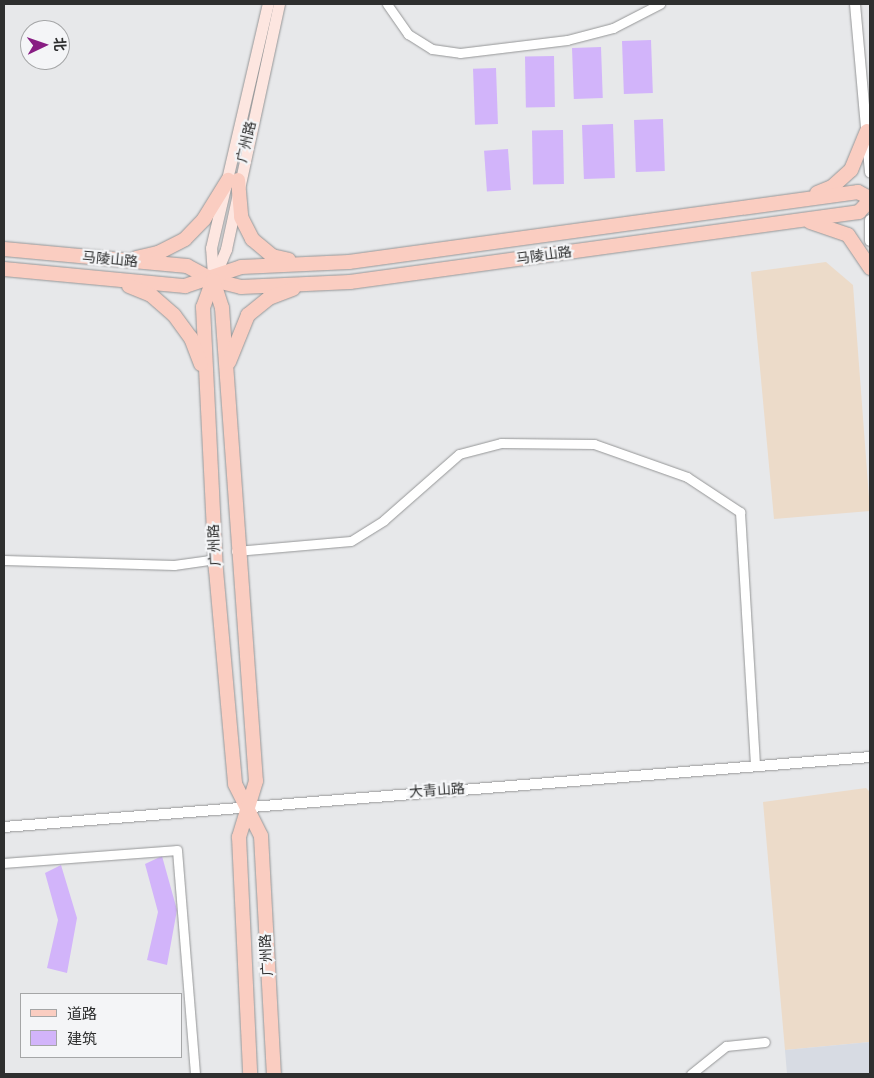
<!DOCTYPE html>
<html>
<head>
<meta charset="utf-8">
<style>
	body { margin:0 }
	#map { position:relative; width:874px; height:1078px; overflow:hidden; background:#e7e8ea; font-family:Bitter,"Noto Sans SC",serif }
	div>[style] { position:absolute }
	.commercial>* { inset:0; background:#ecdbc9 }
	.built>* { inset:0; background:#d7dbe3 }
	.building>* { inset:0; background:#d2b4fa; transform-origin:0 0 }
	.roads { filter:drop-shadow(0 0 1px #959697) drop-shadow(0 0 1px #959697) }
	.minor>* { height:9px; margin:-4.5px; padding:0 4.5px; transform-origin:4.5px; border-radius:4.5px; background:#fff }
	.tertiary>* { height:10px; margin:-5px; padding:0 5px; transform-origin:5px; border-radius:5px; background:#fff }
	.secondary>* { height:11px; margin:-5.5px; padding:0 5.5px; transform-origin:5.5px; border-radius:5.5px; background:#fde6e0 }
	.primary>* { height:14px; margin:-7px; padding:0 7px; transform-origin:7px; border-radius:7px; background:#facdc1 }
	span { translate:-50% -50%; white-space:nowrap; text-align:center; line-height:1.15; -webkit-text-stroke:4.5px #f4f5f7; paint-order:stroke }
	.street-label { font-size:14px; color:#2e2f2f }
	.frame { position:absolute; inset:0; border:5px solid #2e2f2f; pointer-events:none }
	.legend { position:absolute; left:20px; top:993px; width:162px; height:65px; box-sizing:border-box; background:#f4f5f7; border:1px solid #a5a6a7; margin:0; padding:6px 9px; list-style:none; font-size:15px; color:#2e2f2f }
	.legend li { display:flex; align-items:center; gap:10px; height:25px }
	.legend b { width:25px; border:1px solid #a5a6a7 }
	.north { position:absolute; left:20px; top:20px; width:50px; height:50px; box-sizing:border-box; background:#f4f5f7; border:1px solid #a5a6a7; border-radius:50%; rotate:87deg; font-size:14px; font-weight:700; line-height:20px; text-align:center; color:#2e2f2f }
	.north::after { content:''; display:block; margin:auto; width:18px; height:22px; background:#881d83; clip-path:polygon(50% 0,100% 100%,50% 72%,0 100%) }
</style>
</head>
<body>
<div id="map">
	<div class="commercial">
		<i style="clip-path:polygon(826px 262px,853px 285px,870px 511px,774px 519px,751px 272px)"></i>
		<i style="clip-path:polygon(866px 788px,870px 792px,870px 1042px,785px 1050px,763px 802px)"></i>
	</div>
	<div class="built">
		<i style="clip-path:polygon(870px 1042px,870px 1074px,787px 1074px,785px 1050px)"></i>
	</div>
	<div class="building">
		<i style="left:651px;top:40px;width:53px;height:29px;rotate:88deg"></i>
		<i style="left:601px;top:47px;width:51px;height:29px;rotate:88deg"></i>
		<i style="left:554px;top:56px;width:51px;height:29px;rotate:89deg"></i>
		<i style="left:496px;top:68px;width:56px;height:23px;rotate:88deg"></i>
		<i style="left:663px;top:119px;width:52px;height:29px;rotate:88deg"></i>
		<i style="left:613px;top:124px;width:54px;height:31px;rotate:88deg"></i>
		<i style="left:563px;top:130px;width:54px;height:31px;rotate:89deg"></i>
		<i style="left:508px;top:149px;width:41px;height:24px;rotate:86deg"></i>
		<i style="clip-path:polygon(162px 856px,177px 910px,167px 965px,147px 960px,158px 912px,145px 864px)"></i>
		<i style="clip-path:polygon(61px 865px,77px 918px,67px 973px,47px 968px,58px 920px,45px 873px)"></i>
	</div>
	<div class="roads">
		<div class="minor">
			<i style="left:387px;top:4px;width:37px;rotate:55deg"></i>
			<i style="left:408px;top:34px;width:28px;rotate:32deg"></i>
			<i style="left:432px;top:49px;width:28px;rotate:8deg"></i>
			<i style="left:460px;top:53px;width:108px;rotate:-6.9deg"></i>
			<i style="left:567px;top:40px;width:48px;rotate:-14.6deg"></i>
			<i style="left:613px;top:28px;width:53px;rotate:-27.1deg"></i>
			<i style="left:236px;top:551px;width:115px;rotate:-5deg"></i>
			<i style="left:351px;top:541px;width:39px;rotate:-32deg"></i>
			<i style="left:384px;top:520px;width:100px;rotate:-41.3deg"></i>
			<i style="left:459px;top:454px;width:43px;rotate:-14.7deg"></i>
			<i style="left:501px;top:443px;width:93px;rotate:0.6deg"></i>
			<i style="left:594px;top:444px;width:99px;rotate:19.5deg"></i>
			<i style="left:687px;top:477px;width:64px;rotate:33.4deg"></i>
			<i style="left:740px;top:512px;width:254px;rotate:86.6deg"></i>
			<i style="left:4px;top:560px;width:170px;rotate:1.7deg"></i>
			<i style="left:174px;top:565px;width:42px;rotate:-8.1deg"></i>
			<i style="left:4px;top:863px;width:173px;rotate:-4.3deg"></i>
			<i style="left:177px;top:850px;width:225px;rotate:85.4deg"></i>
			<i style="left:691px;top:1074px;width:45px;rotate:-38.7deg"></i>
			<i style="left:726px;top:1046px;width:39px;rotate:-6deg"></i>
		</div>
		<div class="tertiary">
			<i style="left:855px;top:4px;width:169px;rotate:84.9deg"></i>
			<i style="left:870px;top:220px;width:21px;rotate:90deg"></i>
			<i style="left:4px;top:827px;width:869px;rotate:-4.62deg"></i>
		</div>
		<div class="secondary">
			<i style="left:213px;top:275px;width:27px;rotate:-94deg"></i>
			<i style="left:211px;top:248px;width:251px;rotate:-76.9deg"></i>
			<i style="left:213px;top:280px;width:34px;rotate:-67deg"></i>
			<i style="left:226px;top:249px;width:251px;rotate:-77.8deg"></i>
		</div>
		<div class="primary">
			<i style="left:238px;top:180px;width:37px;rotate:85deg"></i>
			<i style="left:241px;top:217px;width:25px;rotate:63deg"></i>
			<i style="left:252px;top:239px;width:26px;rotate:40deg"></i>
			<i style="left:272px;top:256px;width:17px;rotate:13deg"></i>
			<i style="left:817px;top:193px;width:16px;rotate:-22deg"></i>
			<i style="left:832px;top:187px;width:25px;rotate:-42deg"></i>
			<i style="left:851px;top:170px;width:42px;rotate:-67.7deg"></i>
			<i style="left:810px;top:222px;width:40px;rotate:18.9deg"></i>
			<i style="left:848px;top:235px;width:40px;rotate:56deg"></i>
			<i style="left:4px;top:249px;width:184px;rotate:5.3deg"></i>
			<i style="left:187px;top:266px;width:30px;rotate:28deg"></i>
			<i style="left:213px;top:280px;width:29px;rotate:14deg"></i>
			<i style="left:241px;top:287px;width:109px;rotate:-2.6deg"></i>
			<i style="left:350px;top:282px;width:514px;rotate:-7.83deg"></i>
			<i style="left:859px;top:212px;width:16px;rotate:-47deg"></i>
			<i style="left:136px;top:258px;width:23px;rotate:-13deg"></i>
			<i style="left:158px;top:253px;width:30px;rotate:-27deg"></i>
			<i style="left:185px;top:239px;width:28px;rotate:-46deg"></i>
			<i style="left:204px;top:219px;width:46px;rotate:-58.4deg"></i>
			<i style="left:4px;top:269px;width:182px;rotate:5.4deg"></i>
			<i style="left:185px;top:286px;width:59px;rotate:-18.7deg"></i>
			<i style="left:241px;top:267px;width:108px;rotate:-2.7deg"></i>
			<i style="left:349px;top:262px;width:514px;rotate:-7.83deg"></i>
			<i style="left:858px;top:192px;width:13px;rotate:27deg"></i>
			<i style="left:213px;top:280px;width:29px;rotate:110deg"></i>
			<i style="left:203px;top:307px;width:263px;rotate:87.2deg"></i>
			<i style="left:216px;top:570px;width:215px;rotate:84.9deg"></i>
			<i style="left:235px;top:784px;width:58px;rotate:63.4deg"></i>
			<i style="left:261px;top:836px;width:238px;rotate:86.9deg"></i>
			<i style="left:213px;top:280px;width:29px;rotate:72deg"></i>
			<i style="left:222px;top:308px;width:474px;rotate:85.9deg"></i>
			<i style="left:256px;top:781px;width:59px;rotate:106.9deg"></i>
			<i style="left:239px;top:837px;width:237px;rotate:87.3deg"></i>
			<i style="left:129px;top:286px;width:24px;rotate:22deg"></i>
			<i style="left:151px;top:295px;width:30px;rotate:41deg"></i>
			<i style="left:174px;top:315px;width:29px;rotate:54deg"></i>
			<i style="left:191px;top:338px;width:28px;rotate:69deg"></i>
			<i style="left:229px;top:362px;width:51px;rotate:-68deg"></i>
			<i style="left:248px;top:315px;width:27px;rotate:-39deg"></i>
			<i style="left:269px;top:298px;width:26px;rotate:-21deg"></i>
		</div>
	</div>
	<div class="street-label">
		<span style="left:247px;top:142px;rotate:-77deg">广州路</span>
		<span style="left:544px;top:256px;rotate:-8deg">马陵山路</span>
		<span style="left:110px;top:260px;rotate:5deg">马陵山路</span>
		<span style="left:215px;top:545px;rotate:-93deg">广州路</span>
		<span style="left:437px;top:791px;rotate:-4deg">大青山路</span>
		<span style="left:267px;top:955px;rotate:-93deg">广州路</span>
	</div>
	<div class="frame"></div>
	<ul class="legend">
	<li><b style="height:6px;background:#facdc1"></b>道路</li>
	<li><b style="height:14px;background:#d2b4fa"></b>建筑</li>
	</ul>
	<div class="north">北</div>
</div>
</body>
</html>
